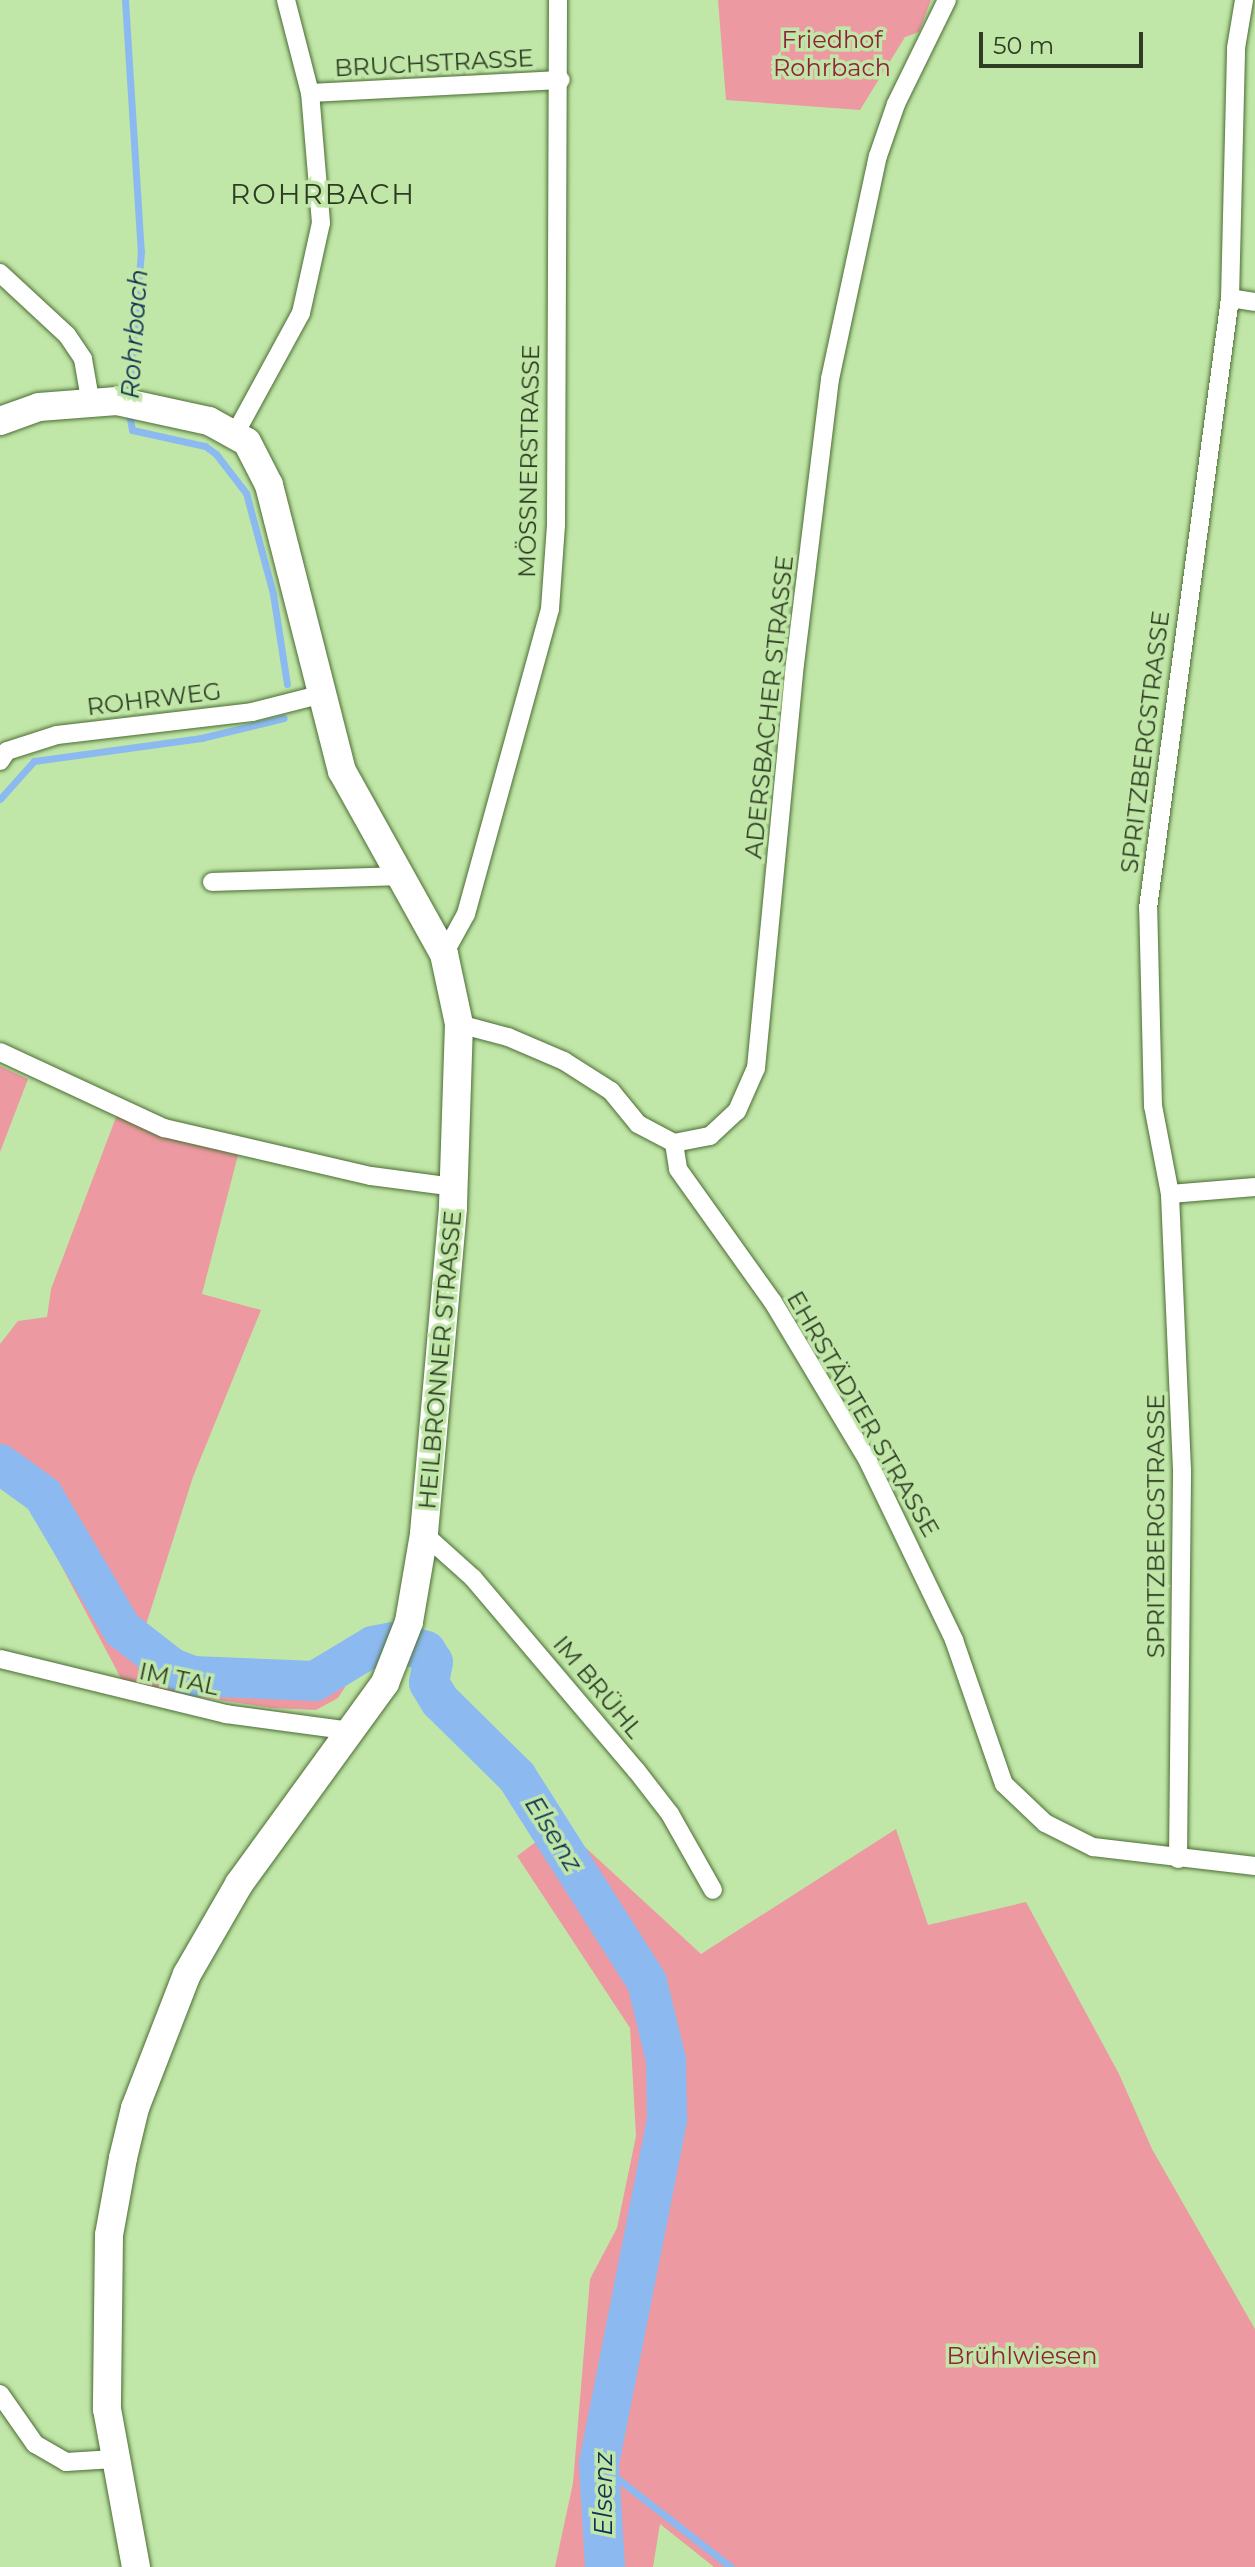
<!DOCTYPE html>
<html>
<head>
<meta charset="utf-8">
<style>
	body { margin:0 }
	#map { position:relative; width:1255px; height:2567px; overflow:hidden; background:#c1e7a8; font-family:Montserrat,sans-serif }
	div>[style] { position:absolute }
	.green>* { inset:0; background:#ed99a1 }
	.stream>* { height:7px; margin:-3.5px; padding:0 3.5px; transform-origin:3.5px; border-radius:3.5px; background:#8cbaf0 }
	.river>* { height:40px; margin:-20px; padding:0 20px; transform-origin:20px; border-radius:20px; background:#8cbaf0 }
	.roads { filter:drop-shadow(0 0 2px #4c6d34) drop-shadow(0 0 2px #4c6d34) }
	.street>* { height:18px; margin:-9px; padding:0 9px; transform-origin:9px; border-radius:9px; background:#fff }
	.primary>* { height:28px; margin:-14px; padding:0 14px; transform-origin:14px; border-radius:14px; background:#fff }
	span { translate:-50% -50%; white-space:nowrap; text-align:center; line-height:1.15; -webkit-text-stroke:7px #c1e7a8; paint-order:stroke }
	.park-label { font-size:24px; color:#92213a }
	.street-label { font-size:24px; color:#2d3c23 }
	.water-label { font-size:26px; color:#113154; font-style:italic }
	.quarter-label { font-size:28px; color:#2d3c23; letter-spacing:2px }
	.scale { position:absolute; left:979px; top:32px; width:164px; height:36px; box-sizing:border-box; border:4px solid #2d3c23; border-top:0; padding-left:10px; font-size:24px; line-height:28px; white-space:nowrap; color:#2d3c23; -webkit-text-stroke:6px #c1e7a8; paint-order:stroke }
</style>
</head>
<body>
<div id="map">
	<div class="green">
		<i style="clip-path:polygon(718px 0,931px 0,919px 32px,905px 37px,860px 110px,726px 100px)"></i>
		<i style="clip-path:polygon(0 1066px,28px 1079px,0 1152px)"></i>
		<i style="clip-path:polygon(118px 1112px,155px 1132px,238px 1155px,202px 1294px,261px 1310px,193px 1477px,144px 1631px,187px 1663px,240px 1673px,325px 1675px,358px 1667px,338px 1698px,316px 1710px,272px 1708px,125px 1686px,27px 1501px,0 1472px,0 1344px,18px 1321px,47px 1317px,51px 1289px)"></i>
		<i style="clip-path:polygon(560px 1824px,701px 1954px,896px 1829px,928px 1925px,1026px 1902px,1119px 2074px,1152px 2149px,1255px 2329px,1255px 2567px,714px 2567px,660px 2524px,653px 2567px,555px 2567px,573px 2483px,590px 2279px,617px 2228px,636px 2136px,630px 2028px,517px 1856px)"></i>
	</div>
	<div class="stream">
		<i style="left:125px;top:0;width:252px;rotate:86.4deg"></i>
		<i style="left:141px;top:251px;width:146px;rotate:94.7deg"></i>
		<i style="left:128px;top:409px;width:21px;rotate:79deg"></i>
		<i style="left:132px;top:430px;width:75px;rotate:12.4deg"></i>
		<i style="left:205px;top:446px;width:14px;rotate:36deg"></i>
		<i style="left:216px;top:454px;width:49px;rotate:52.4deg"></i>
		<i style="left:246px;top:493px;width:105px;rotate:75deg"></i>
		<i style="left:273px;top:594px;width:91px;rotate:81.2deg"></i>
		<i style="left:0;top:799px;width:51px;rotate:-48.2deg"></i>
		<i style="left:34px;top:761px;width:169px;rotate:-7.8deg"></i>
		<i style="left:201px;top:738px;width:85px;rotate:-13.5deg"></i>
		<i style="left:599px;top:2464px;width:167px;rotate:38deg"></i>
	</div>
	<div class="river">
		<i style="left:0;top:1464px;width:53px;rotate:35.8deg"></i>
		<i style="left:43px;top:1495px;width:156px;rotate:59.5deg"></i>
		<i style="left:122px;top:1629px;width:63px;rotate:38deg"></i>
		<i style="left:172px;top:1668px;width:22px;rotate:21deg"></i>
		<i style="left:193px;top:1676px;width:122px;rotate:2.3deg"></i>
		<i style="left:315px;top:1681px;width:68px;rotate:-31.1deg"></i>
		<i style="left:373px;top:1646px;width:20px;rotate:-11deg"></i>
		<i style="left:393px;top:1642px;width:34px;rotate:15deg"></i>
		<i style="left:426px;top:1651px;width:13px;rotate:58deg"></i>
		<i style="left:433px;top:1662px;width:21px;rotate:101deg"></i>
		<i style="left:429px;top:1683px;width:21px;rotate:59deg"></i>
		<i style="left:440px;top:1701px;width:108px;rotate:44.6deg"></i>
		<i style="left:517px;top:1777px;width:243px;rotate:57.6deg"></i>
		<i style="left:647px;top:1982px;width:80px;rotate:76.3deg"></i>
		<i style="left:666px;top:2060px;width:60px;rotate:89deg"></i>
		<i style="left:667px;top:2120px;width:351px;rotate:101.2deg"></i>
		<i style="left:599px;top:2464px;width:103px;rotate:86.7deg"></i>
	</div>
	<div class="roads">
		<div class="street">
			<i style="left:310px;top:93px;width:251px;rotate:-3deg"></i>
			<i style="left:0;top:273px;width:91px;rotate:42.8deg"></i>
			<i style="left:67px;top:335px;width:29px;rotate:56deg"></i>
			<i style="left:83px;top:359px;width:41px;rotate:80.1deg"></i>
			<i style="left:1230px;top:298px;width:25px;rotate:9deg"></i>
			<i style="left:235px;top:434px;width:138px;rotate:-61.4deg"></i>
			<i style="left:301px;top:313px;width:92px;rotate:-77.5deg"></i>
			<i style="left:321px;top:223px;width:130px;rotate:-94.8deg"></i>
			<i style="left:310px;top:93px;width:96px;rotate:-104.5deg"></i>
			<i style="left:0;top:761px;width:12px;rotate:-55deg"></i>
			<i style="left:7px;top:751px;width:52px;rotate:-17.7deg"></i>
			<i style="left:57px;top:735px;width:196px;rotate:-6.7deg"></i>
			<i style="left:252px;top:712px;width:69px;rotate:-14.2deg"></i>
			<i style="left:212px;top:882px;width:190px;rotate:-1.8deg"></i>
			<i style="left:444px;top:954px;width:46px;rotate:-61.2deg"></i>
			<i style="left:466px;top:914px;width:316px;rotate:-74.6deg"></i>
			<i style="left:550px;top:609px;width:84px;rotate:-85.9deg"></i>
			<i style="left:556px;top:525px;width:525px;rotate:-89.78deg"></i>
			<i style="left:459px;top:1024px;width:51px;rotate:14.9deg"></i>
			<i style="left:508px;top:1037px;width:61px;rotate:23.2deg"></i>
			<i style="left:564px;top:1061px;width:56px;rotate:32.6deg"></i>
			<i style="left:611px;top:1091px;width:43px;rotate:50.7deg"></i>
			<i style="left:638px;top:1124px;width:41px;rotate:27.8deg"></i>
			<i style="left:674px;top:1143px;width:37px;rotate:-11deg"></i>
			<i style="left:710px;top:1136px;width:37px;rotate:-43deg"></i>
			<i style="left:737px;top:1111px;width:47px;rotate:-66.2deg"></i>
			<i style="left:756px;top:1068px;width:406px;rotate:-84.5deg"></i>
			<i style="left:795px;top:664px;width:287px;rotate:-83deg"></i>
			<i style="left:830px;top:379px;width:228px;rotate:-77.9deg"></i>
			<i style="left:878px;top:156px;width:55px;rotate:-70.9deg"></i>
			<i style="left:896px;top:104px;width:116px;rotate:-63.9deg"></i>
			<i style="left:0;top:1052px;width:181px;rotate:24.9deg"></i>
			<i style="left:164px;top:1128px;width:212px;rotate:13.1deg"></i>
			<i style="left:371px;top:1176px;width:85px;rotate:7.5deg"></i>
			<i style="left:674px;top:1143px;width:26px;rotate:81deg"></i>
			<i style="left:678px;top:1169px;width:163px;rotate:54.5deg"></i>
			<i style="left:773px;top:1302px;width:185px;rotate:59.1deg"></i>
			<i style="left:868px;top:1461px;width:199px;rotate:64.3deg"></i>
			<i style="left:954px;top:1640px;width:152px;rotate:70.9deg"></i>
			<i style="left:1004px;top:1784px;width:57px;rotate:43.6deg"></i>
			<i style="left:1045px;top:1823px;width:54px;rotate:26.6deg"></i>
			<i style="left:1093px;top:1847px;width:163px;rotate:6.7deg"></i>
			<i style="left:1170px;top:1194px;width:85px;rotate:-4.7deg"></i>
			<i style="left:424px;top:1534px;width:66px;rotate:41.9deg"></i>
			<i style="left:473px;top:1578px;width:252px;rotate:49.7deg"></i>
			<i style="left:636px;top:1770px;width:56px;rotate:52.3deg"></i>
			<i style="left:670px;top:1814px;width:87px;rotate:60.5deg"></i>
			<i style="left:0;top:1659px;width:233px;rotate:13.7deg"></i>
			<i style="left:226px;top:1714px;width:126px;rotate:7.7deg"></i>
			<i style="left:1178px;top:1859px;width:389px;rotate:-89.4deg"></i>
			<i style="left:1182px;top:1470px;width:276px;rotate:-92.5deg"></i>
			<i style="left:1170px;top:1194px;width:90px;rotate:-100.9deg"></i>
			<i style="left:1153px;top:1106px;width:198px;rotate:-91.4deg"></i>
			<i style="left:1148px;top:908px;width:615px;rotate:-82.34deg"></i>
			<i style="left:1230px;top:298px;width:250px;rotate:-88.6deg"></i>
			<i style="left:1236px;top:48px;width:49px;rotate:-80.5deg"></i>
			<i style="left:0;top:2394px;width:61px;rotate:55deg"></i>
			<i style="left:35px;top:2444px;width:36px;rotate:30deg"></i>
			<i style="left:66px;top:2462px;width:48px;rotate:-3.6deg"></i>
		</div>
		<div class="primary">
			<i style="left:0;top:421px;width:41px;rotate:-19.7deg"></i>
			<i style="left:39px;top:407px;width:78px;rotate:-4.4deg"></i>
			<i style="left:117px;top:401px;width:94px;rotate:12.3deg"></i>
			<i style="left:209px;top:421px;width:43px;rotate:28.9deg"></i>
			<i style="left:247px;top:442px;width:48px;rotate:62.9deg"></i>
			<i style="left:269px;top:485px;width:295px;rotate:75.7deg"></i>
			<i style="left:342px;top:771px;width:210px;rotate:60.9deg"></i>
			<i style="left:444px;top:954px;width:72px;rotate:77.9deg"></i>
			<i style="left:459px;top:1024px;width:184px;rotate:91.9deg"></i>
			<i style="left:453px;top:1208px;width:327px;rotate:95.1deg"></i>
			<i style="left:424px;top:1534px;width:89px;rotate:99.7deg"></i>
			<i style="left:409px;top:1622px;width:66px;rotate:111.5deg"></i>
			<i style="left:385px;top:1683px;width:248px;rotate:126deg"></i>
			<i style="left:239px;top:1884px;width:104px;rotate:120deg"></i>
			<i style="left:187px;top:1974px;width:144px;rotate:111.2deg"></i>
			<i style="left:135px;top:2108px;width:51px;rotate:103.5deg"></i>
			<i style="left:123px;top:2158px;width:78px;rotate:100.3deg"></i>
			<i style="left:109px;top:2235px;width:174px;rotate:90.7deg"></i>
			<i style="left:107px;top:2409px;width:161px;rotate:79.6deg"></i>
		</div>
	</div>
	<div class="park-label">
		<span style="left:832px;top:54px">Friedhof<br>Rohrbach</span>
		<span style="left:1022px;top:2356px">Brühlwiesen</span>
	</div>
	<div class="street-label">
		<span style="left:434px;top:63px;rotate:-3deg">BRUCHSTRASSE</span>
		<span style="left:529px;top:461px;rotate:-89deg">MÖSSNERSTRASSE</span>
		<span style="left:154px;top:699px;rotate:-7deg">ROHRWEG</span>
		<span style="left:769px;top:707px;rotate:-84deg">ADERSBACHER STRASSE</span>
		<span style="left:1145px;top:742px;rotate:-83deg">SPRITZBERGSTRASSE</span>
		<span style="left:440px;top:1360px;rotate:-85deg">HEILBRONNER STRASSE</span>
		<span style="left:863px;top:1414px;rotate:60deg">EHRSTÄDTER STRASSE</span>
		<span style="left:1156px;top:1526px;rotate:-90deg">SPRITZBERGSTRASSE</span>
		<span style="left:179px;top:1679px;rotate:12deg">IM TAL</span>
		<span style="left:598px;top:1687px;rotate:50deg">IM BRÜHL</span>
	</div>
	<div class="water-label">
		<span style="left:135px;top:334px;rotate:-86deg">Rohrbach</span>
		<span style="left:553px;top:1834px;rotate:58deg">Elsenz</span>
		<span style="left:604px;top:2494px;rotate:-90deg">Elsenz</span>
	</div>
	<div class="quarter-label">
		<span style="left:323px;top:194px">ROHRBACH</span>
	</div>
	<div class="scale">50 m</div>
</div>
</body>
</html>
